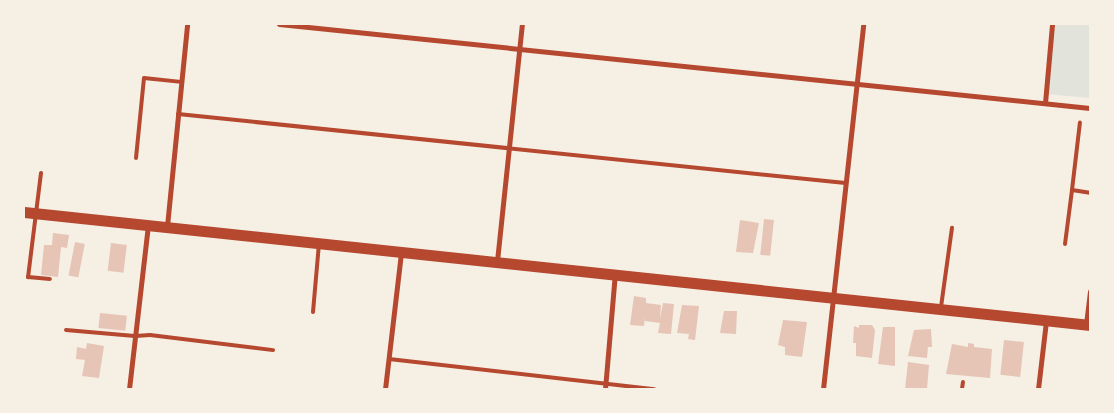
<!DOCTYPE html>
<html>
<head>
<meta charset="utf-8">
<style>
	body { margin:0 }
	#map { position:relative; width:1114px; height:413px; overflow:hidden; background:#f6efe4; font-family:"Fira Sans Condensed",sans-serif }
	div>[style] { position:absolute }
	.green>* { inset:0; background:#e2e4dc }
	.building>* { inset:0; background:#e6c5b7; transform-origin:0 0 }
	.service>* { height:4px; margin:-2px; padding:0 2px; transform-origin:2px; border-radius:2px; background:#b5482f }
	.minor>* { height:5px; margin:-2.5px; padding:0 2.5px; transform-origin:2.5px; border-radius:2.5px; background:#b5482f }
	.primary>* { height:11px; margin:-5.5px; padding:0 5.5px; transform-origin:5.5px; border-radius:5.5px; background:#b5482f }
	span { translate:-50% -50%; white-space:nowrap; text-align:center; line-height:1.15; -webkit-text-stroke:4.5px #f6efe4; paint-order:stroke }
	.frame { position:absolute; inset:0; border:25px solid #f6efe4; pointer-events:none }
</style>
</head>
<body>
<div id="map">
	<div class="green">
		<i style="clip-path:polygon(1055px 24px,1090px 24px,1090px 98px,1046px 94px)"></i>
	</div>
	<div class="building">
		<i style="left:764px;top:219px;width:10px;height:36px;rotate:6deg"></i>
		<i style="clip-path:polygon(740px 220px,759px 223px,753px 253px,736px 252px)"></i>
		<i style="clip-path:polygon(53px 233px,69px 235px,67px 248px,61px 247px,58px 277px,41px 275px,44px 245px,52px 245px)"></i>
		<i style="left:75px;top:242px;width:10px;height:34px;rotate:11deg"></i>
		<i style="left:111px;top:243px;width:16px;height:28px;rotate:7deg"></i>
		<i style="clip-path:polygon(634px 296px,646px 298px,646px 303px,661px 305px,660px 319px,663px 303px,674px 304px,671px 334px,658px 333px,660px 323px,645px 321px,645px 316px,644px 326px,630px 325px)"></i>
		<i style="clip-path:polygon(682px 305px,699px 306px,695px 340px,688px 339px,689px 334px,677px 333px)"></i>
		<i style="clip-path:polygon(724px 311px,737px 311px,736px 334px,720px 333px)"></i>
		<i style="left:100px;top:313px;width:27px;height:15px;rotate:6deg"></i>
		<i style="clip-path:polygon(783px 320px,807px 322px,802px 357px,785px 355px,785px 347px,778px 345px)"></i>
		<i style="clip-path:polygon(859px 325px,872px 325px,875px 330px,872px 358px,856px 356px,856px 343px,853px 343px,854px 326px,859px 328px)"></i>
		<i style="clip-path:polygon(883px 327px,895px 327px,895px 366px,878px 364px)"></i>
		<i style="clip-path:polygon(931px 329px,932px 347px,928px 347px,927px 358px,908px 356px,914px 330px)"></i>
		<i style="left:1004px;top:340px;width:20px;height:35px;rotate:6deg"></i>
		<i style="clip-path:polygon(87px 343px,104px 346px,99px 378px,82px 376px,85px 360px,76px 359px,77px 347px,86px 349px)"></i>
		<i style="clip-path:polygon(968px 343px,974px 344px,974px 347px,992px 349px,990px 378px,946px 374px,952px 344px,968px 347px)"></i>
		<i style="clip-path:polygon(908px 362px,929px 365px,927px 389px,905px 389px)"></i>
	</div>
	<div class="service">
		<i style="left:178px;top:114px;width:671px;rotate:5.91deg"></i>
		<i style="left:136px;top:158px;width:80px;rotate:-84.3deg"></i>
		<i style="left:144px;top:78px;width:37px;rotate:6deg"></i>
		<i style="left:41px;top:173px;width:105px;rotate:97.1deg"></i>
		<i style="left:28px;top:277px;width:22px;rotate:5deg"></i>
		<i style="left:1072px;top:190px;width:68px;rotate:-83.3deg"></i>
		<i style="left:1065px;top:244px;width:54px;rotate:-82.6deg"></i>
		<i style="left:1072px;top:190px;width:18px;rotate:9deg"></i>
		<i style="left:941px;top:307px;width:80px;rotate:-82.1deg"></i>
		<i style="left:313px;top:312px;width:68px;rotate:-85deg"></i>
		<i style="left:66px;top:330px;width:69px;rotate:5deg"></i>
		<i style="left:135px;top:336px;width:15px;rotate:-4deg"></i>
		<i style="left:150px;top:335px;width:124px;rotate:7deg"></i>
		<i style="left:389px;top:359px;width:267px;rotate:6.5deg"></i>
		<i style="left:962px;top:389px;width:7px;rotate:-82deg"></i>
	</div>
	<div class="minor">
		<i style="left:279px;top:24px;width:815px;rotate:5.91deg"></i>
		<i style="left:1045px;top:103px;width:79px;rotate:-84.9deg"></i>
		<i style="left:167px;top:226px;width:203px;rotate:-84.3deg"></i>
		<i style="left:497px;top:261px;width:238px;rotate:-84deg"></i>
		<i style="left:1086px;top:324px;width:33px;rotate:-83deg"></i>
		<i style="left:129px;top:389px;width:166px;rotate:-83.4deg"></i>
		<i style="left:385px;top:389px;width:138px;rotate:-83.3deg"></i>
		<i style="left:605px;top:389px;width:116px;rotate:-85.1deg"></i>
		<i style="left:823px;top:389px;width:367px;rotate:-83.7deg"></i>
		<i style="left:1038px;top:389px;width:68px;rotate:-83.3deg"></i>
	</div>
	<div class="primary">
		<i style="left:24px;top:212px;width:1072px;rotate:6.05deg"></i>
	</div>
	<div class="frame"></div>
</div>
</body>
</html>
